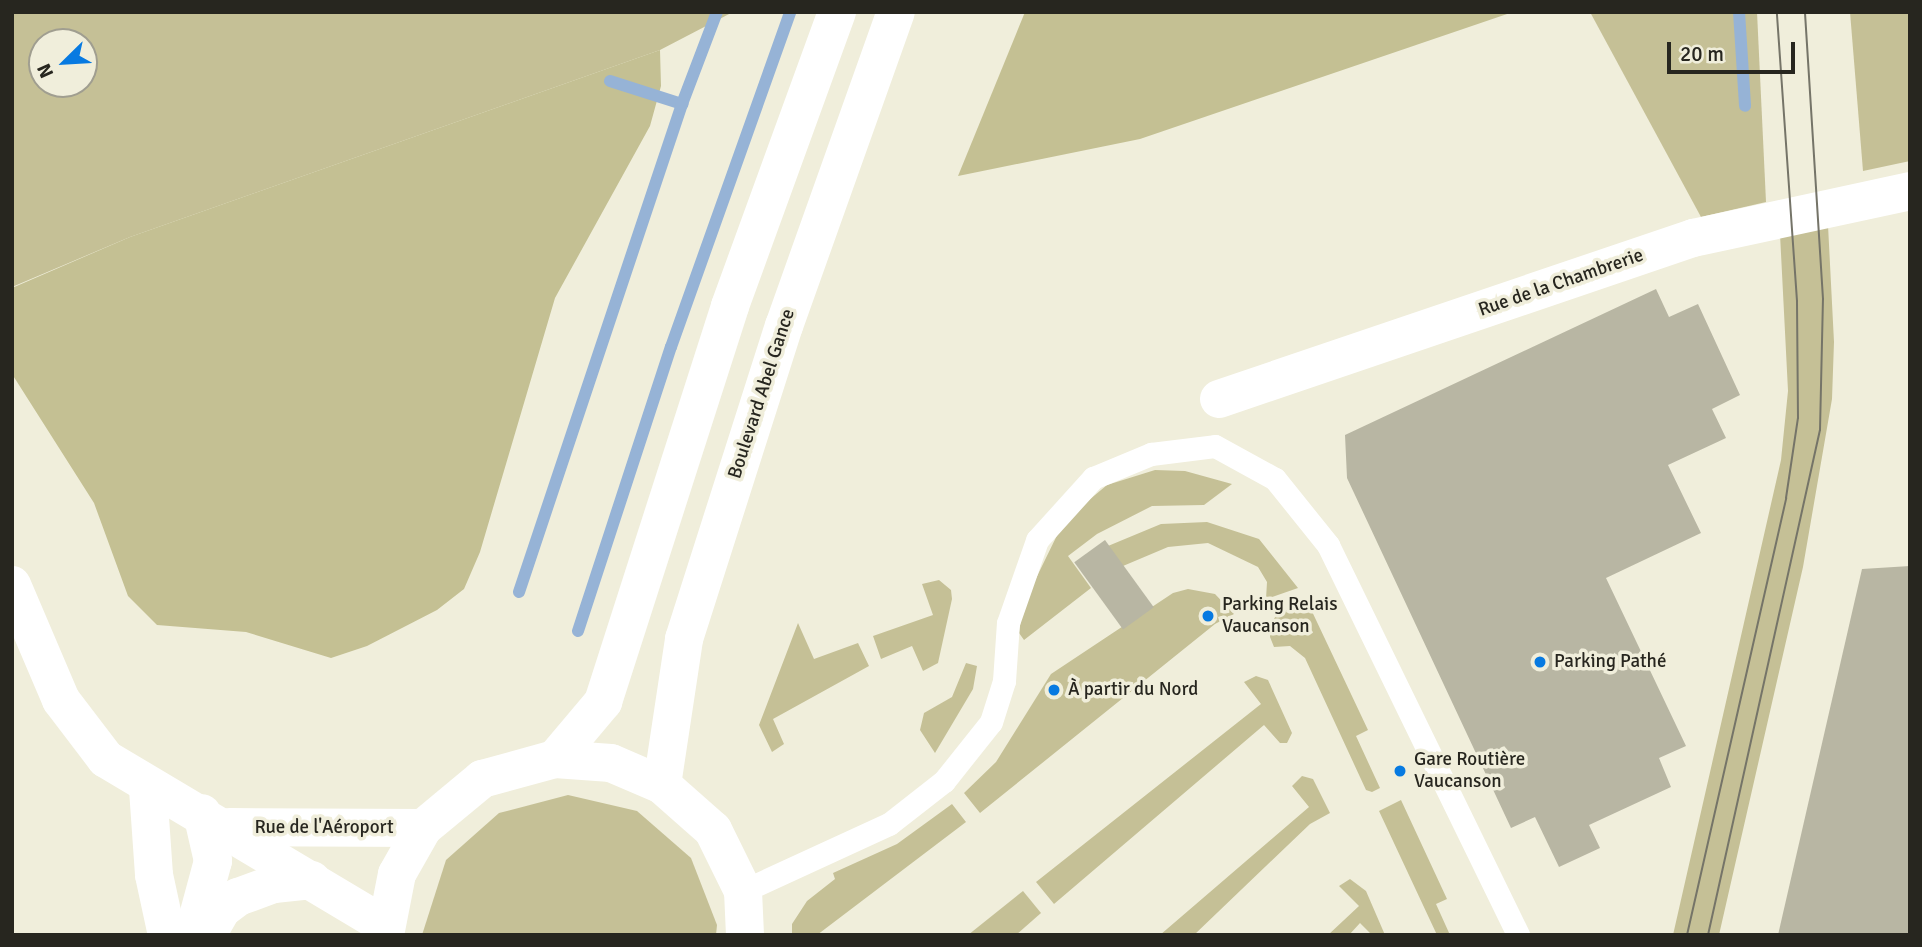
<!DOCTYPE html>
<html>
<head>
<meta charset="utf-8">
<style>
	body { margin:0 }
	#map { position:relative; width:1922px; height:947px; overflow:hidden; background:#f0eedb; font-family:Signika,sans-serif }
	div>[style] { position:absolute }
	.green>* { inset:0; background:#c5c096 }
	.forest>* { inset:0; background:#c4c093 }
	.stream>* { height:12px; margin:-6px; padding:0 6px; transform-origin:6px; border-radius:6px; background:#96b3d6 }
	.building>* { inset:0; background:#b8b6a3; transform-origin:0 0 }
	.service>* { height:23px; margin:-11.5px; padding:0 11.5px; transform-origin:11.5px; border-radius:11.5px; background:#fff }
	.minor>* { height:38px; margin:-19px; padding:0 19px; transform-origin:19px; border-radius:19px; background:#fff }
	.primary>* { height:38px; margin:-19px; padding:0 19px; transform-origin:19px; border-radius:19px; background:#fff }
	.tram>* { height:2px; margin:-1px; padding:0 1px; transform-origin:1px; border-radius:1px; background:#757468 }
	.dots>* { width:19px; height:19px; translate:-50% -50%; box-sizing:border-box; border:4px solid #f0eedb; border-radius:50% }
	span { translate:-50% -50%; white-space:nowrap; text-align:center; line-height:1.15; -webkit-text-stroke:7px #f0eedb; paint-order:stroke }
	.street-label { font-size:19px; color:#27261f }
	.poi-label { font-size:19px; color:#27261f }
	.left { translate:0 -50%; text-align:left }
	.frame { position:absolute; inset:0; border:14px solid #27261f; pointer-events:none }
	.north { position:absolute; left:28px; top:28px; width:70px; height:70px; box-sizing:border-box; background:#f0eedb; border:2px solid #a09e90; border-radius:50%; rotate:246deg; font-size:19px; font-weight:700; line-height:28px; text-align:center; color:#27261f }
	.north::after { content:''; display:block; margin:auto; width:24px; height:32px; background:#077ae1; clip-path:polygon(50% 0,100% 100%,50% 72%,0 100%) }
	.scale { position:absolute; left:1667px; top:42px; width:128px; height:32px; box-sizing:border-box; border:4px solid #27261f; border-top:0; padding-left:9px; font-size:21px; line-height:24px; white-space:nowrap; color:#27261f; -webkit-text-stroke:5px #f0eedb; paint-order:stroke }
</style>
</head>
<body>
<div id="map">
	<div class="green">
		<i style="clip-path:polygon(evenodd,12px 12px,733px 12px,660px 50px,130px 237px,12px 287px,12px 12px,42px 42px,84px 42px,84px 84px,42px 84px,42px 42px)"></i>
		<i style="clip-path:polygon(1590px 12px,1757px 12px,1766px 202px,1701px 217px)"></i>
		<i style="clip-path:polygon(1850px 12px,1910px 12px,1910px 161px,1863px 171px)"></i>
		<i style="clip-path:polygon(1828px 225px,1834px 342px,1832px 399px,1803px 567px,1719px 935px,1673px 935px,1781px 460px,1788px 391px,1780px 234px)"></i>
		<i style="clip-path:polygon(1155px 470px,1185px 471px,1232px 484px,1204px 505px,1152px 506px,1097px 534px,1068px 556px,1091px 588px,1024px 640px,1019px 633px,1023px 605px,1064px 521px,1107px 485px)"></i>
		<i style="clip-path:polygon(1207px 522px,1259px 539px,1298px 588px,1266px 599px,1267px 582px,1258px 567px,1208px 543px,1168px 547px,1123px 566px,1108px 546px,1161px 524px)"></i>
		<i style="clip-path:polygon(939px 580px,951px 590px,952px 599px,938px 663px,923px 671px,912px 646px,881px 659px,873px 636px,933px 615px,922px 584px)"></i>
		<i style="clip-path:polygon(1188px 589px,1215px 594px,1234px 614px,1215px 624px,980px 813px,964px 793px,996px 762px,1051px 674px,1173px 593px)"></i>
		<i style="clip-path:polygon(1308px 603px,1368px 730px,1356px 736px,1380px 788px,1372px 792px,1366px 790px,1305px 658px,1290px 646px,1274px 647px,1270px 637px,1271px 623px,1278px 613px)"></i>
		<i style="clip-path:polygon(798px 623px,814px 659px,858px 643px,869px 666px,773px 719px,784px 744px,772px 752px,759px 725px)"></i>
		<i style="clip-path:polygon(966px 663px,977px 666px,973px 689px,935px 753px,920px 730px,924px 713px,952px 697px)"></i>
		<i style="clip-path:polygon(1256px 676px,1268px 680px,1292px 733px,1287px 743px,1280px 743px,1264px 725px,1054px 904px,1036px 882px,1261px 704px,1244px 682px)"></i>
		<i style="clip-path:polygon(1302px 776px,1313px 779px,1330px 813px,1310px 824px,1194px 935px,1160px 935px,1309px 807px,1292px 786px)"></i>
		<i style="clip-path:polygon(568px 795px,637px 811px,691px 858px,717px 925px,716px 935px,422px 935px,446px 860px,499px 813px)"></i>
		<i style="clip-path:polygon(1401px 800px,1447px 899px,1436px 904px,1450px 935px,1437px 935px,1379px 811px)"></i>
		<i style="clip-path:polygon(952px 804px,966px 822px,817px 935px,792px 935px,792px 924px,807px 901px,835px 879px,833px 873px,897px 844px)"></i>
		<i style="clip-path:polygon(1350px 879px,1366px 891px,1385px 935px,1372px 935px,1360px 923px,1349px 935px,1328px 935px,1359px 906px,1339px 886px)"></i>
		<i style="clip-path:polygon(1023px 891px,1041px 913px,1016px 935px,968px 935px)"></i>
	</div>
	<div class="forest">
		<i style="clip-path:polygon(1025px 12px,1513px 12px,1140px 139px,958px 176px)"></i>
		<i style="clip-path:polygon(660px 50px,661px 86px,650px 126px,555px 298px,480px 552px,464px 589px,437px 610px,367px 646px,331px 658px,246px 632px,157px 625px,128px 596px,94px 503px,12px 374px,12px 288px,130px 237px)"></i>
	</div>
	<div class="stream">
		<i style="left:1739px;top:12px;width:94px;rotate:86.3deg"></i>
		<i style="left:610px;top:81px;width:76px;rotate:17.7deg"></i>
		<i style="left:519px;top:592px;width:515px;rotate:-71.53deg"></i>
		<i style="left:682px;top:104px;width:98px;rotate:-69.2deg"></i>
		<i style="left:578px;top:631px;width:299px;rotate:-71.9deg"></i>
		<i style="left:671px;top:347px;width:356px;rotate:-70.4deg"></i>
	</div>
	<div class="building">
		<i style="clip-path:polygon(1656px 289px,1669px 317px,1698px 304px,1740px 395px,1712px 409px,1726px 438px,1668px 465px,1701px 533px,1606px 578px,1686px 746px,1659px 758px,1671px 787px,1589px 825px,1600px 848px,1559px 867px,1535px 817px,1511px 828px,1347px 478px,1345px 435px)"></i>
		<i style="left:1105px;top:540px;width:83px;height:38px;rotate:54deg"></i>
		<i style="clip-path:polygon(1910px 566px,1910px 935px,1778px 935px,1862px 569px)"></i>
	</div>
	<div class="service">
		<i style="left:743px;top:891px;width:161px;rotate:-24.7deg"></i>
		<i style="left:889px;top:824px;width:70px;rotate:-38deg"></i>
		<i style="left:944px;top:781px;width:75px;rotate:-51.5deg"></i>
		<i style="left:991px;top:722px;width:43px;rotate:-72.4deg"></i>
		<i style="left:1004px;top:681px;width:58px;rotate:-86.1deg"></i>
		<i style="left:1008px;top:623px;width:88px;rotate:-70.7deg"></i>
		<i style="left:1037px;top:540px;width:84px;rotate:-47.9deg"></i>
		<i style="left:1093px;top:478px;width:63px;rotate:-22.5deg"></i>
		<i style="left:1151px;top:454px;width:64px;rotate:-7.1deg"></i>
		<i style="left:1215px;top:446px;width:68px;rotate:28.8deg"></i>
		<i style="left:1275px;top:479px;width:85px;rotate:51.2deg"></i>
		<i style="left:1328px;top:545px;width:434px;rotate:64deg"></i>
	</div>
	<div class="minor">
		<i style="left:1219px;top:399px;width:501px;rotate:-18.76deg"></i>
		<i style="left:1693px;top:238px;width:222px;rotate:-12.2deg"></i>
		<i style="left:12px;top:585px;width:125px;rotate:66.9deg"></i>
		<i style="left:61px;top:700px;width:74px;rotate:52.7deg"></i>
		<i style="left:106px;top:759px;width:324px;rotate:30.8deg"></i>
		<i style="left:148px;top:789px;width:86px;rotate:86deg"></i>
		<i style="left:154px;top:875px;width:61px;rotate:77.8deg"></i>
		<i style="left:230px;top:827px;width:193px;rotate:0.3deg"></i>
		<i style="left:193px;top:935px;width:77px;rotate:-74.9deg"></i>
		<i style="left:213px;top:861px;width:49px;rotate:-102.9deg"></i>
		<i style="left:207px;top:935px;width:30px;rotate:-60deg"></i>
		<i style="left:222px;top:909px;width:20px;rotate:-37deg"></i>
		<i style="left:238px;top:897px;width:38px;rotate:-20deg"></i>
		<i style="left:274px;top:884px;width:38px;rotate:-6deg"></i>
	</div>
	<div class="primary">
		<i style="left:555px;top:759px;width:75px;rotate:-49.9deg"></i>
		<i style="left:603px;top:702px;width:416px;rotate:-72.2deg"></i>
		<i style="left:730px;top:306px;width:313px;rotate:-70deg"></i>
		<i style="left:662px;top:785px;width:148px;rotate:-81.4deg"></i>
		<i style="left:684px;top:639px;width:329px;rotate:-72.3deg"></i>
		<i style="left:784px;top:326px;width:333px;rotate:-70.4deg"></i>
		<i style="left:385px;top:935px;width:62px;rotate:-78.9deg"></i>
		<i style="left:397px;top:874px;width:53px;rotate:-60.5deg"></i>
		<i style="left:423px;top:828px;width:77px;rotate:-39.7deg"></i>
		<i style="left:482px;top:779px;width:76px;rotate:-15.3deg"></i>
		<i style="left:555px;top:759px;width:56px;rotate:4.1deg"></i>
		<i style="left:611px;top:763px;width:56px;rotate:23.3deg"></i>
		<i style="left:662px;top:785px;width:68px;rotate:41.4deg"></i>
		<i style="left:713px;top:830px;width:68px;rotate:63.8deg"></i>
		<i style="left:743px;top:891px;width:44px;rotate:87.4deg"></i>
	</div>
	<div class="tram">
		<i style="left:1687px;top:935px;width:448px;rotate:-77.2deg"></i>
		<i style="left:1786px;top:498px;width:81px;rotate:-81.5deg"></i>
		<i style="left:1798px;top:418px;width:117px;rotate:-90.5deg"></i>
		<i style="left:1797px;top:301px;width:290px;rotate:-94deg"></i>
		<i style="left:1708px;top:935px;width:517px;rotate:-77.5deg"></i>
		<i style="left:1820px;top:430px;width:131px;rotate:-88.7deg"></i>
		<i style="left:1823px;top:299px;width:288px;rotate:-93.6deg"></i>
	</div>
	<div class="dots">
		<i style="left:1208px;top:616px;background:#077ae1"></i>
		<i style="left:1540px;top:662px;background:#077ae1"></i>
		<i style="left:1054px;top:690px;background:#077ae1"></i>
		<i style="left:1400px;top:771px;background:#077ae1"></i>
	</div>
	<div class="street-label">
		<span style="left:1561px;top:283px;rotate:-19deg">Rue de la Chambrerie</span>
		<span style="left:762px;top:394px;rotate:-72deg">Boulevard Abel Gance</span>
		<span style="left:324px;top:828px">Rue de l'Aéroport</span>
	</div>
	<div class="poi-label">
		<span class="left" style="left:1222px;top:616px">Parking Relais<br>Vaucanson</span>
		<span class="left" style="left:1554px;top:662px">Parking Pathé</span>
		<span class="left" style="left:1068px;top:690px">À partir du Nord</span>
		<span class="left" style="left:1414px;top:771px">Gare Routière<br>Vaucanson</span>
	</div>
	<div class="frame"></div>
	<div class="north">N</div>
	<div class="scale">20 m</div>
</div>
</body>
</html>
